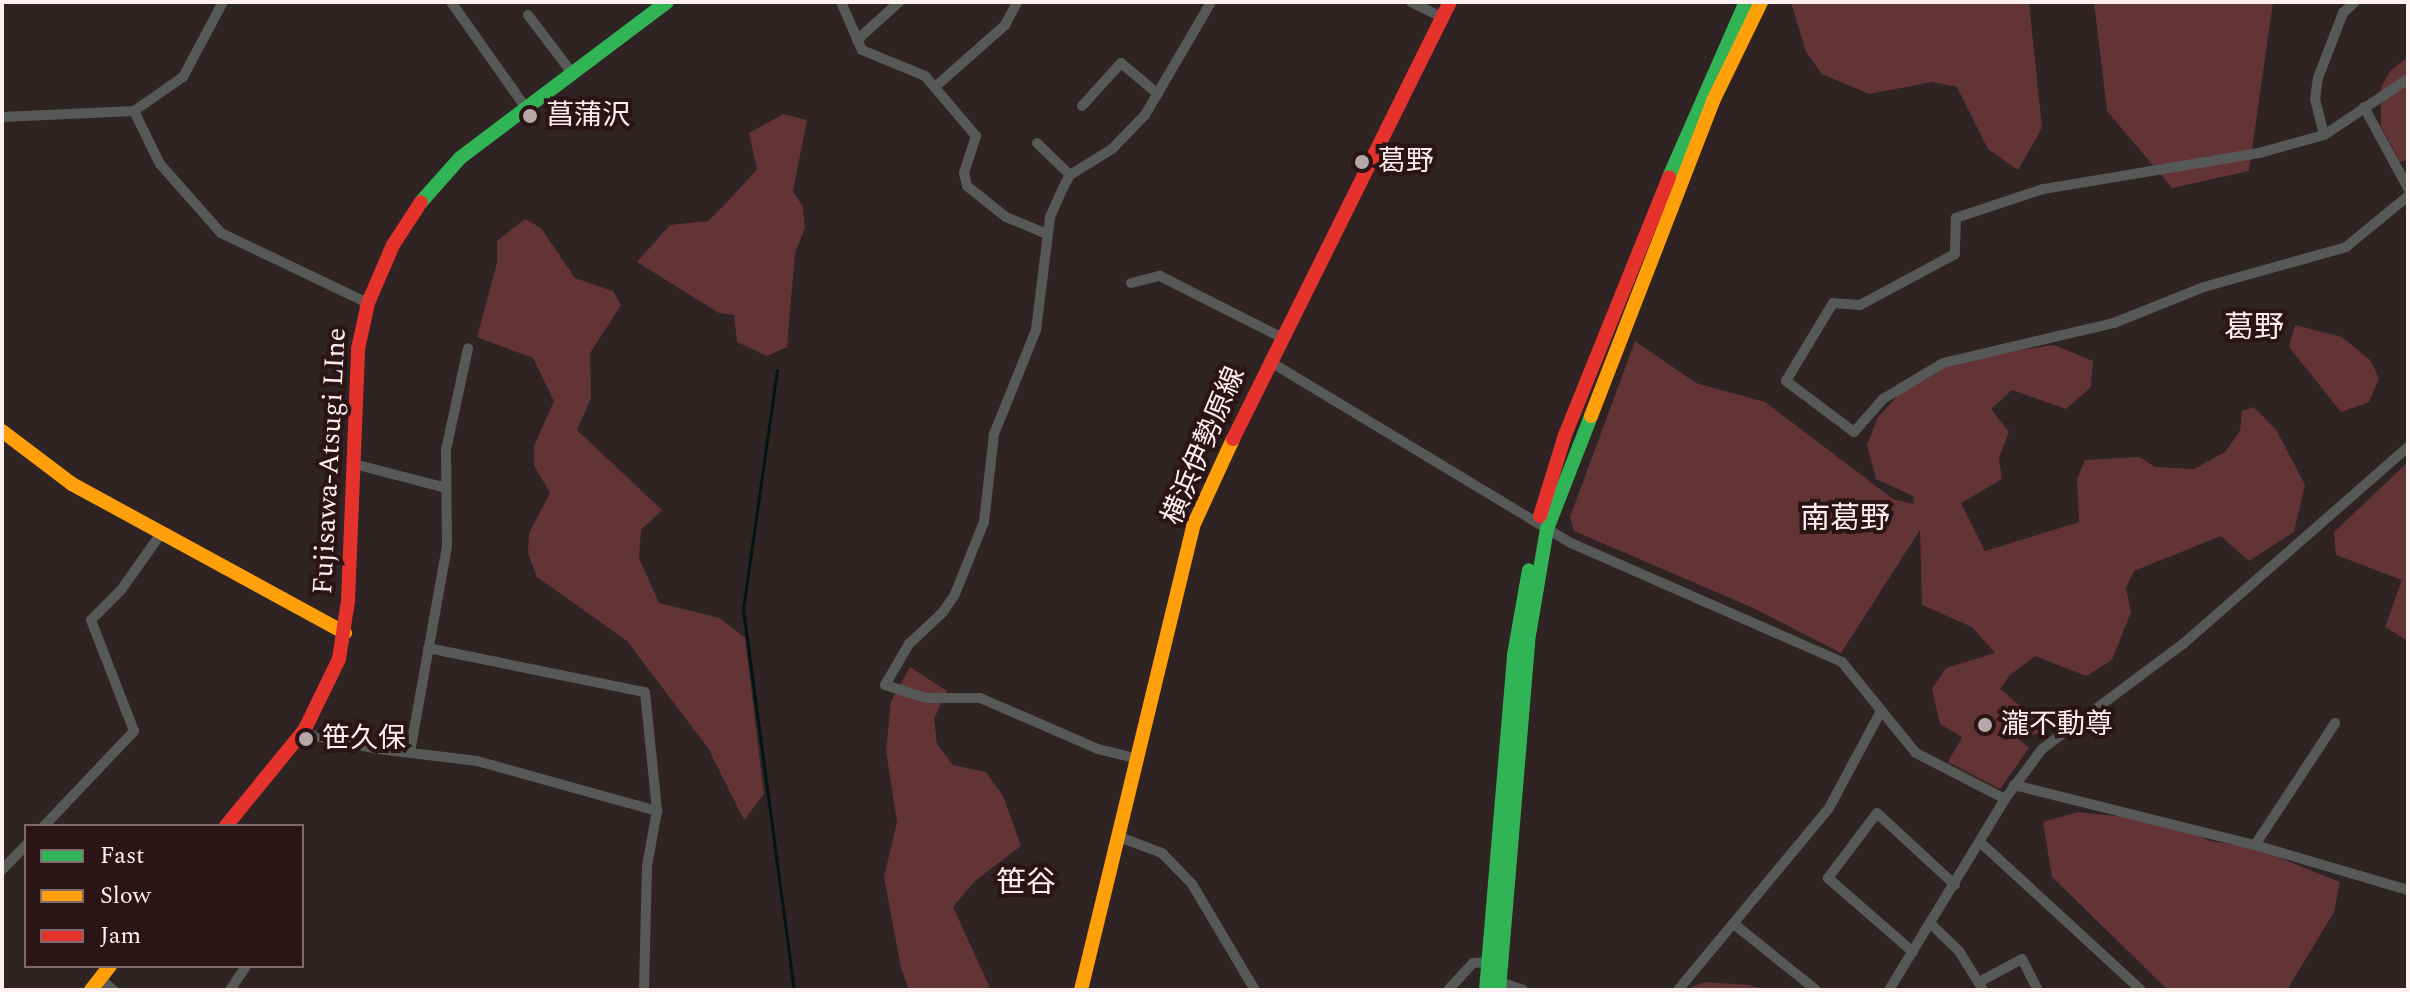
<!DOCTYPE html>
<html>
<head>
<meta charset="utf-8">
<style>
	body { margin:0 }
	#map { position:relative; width:2410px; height:992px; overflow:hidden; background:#2f2323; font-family:Spectral,"Noto Sans JP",serif }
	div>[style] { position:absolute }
	.green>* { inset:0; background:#623436 }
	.stream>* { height:3px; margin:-1.5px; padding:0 1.5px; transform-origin:1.5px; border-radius:1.5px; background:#041416 }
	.street>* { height:10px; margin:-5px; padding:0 5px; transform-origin:5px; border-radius:5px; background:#575959 }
	.fast>* { height:14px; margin:-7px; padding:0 7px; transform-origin:7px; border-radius:7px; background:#30b455 }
	.slow>* { height:14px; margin:-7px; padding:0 7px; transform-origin:7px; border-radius:7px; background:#ff9f0a }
	.jam>* { height:14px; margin:-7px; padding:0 7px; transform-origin:7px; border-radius:7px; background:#e5322d }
	.dots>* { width:22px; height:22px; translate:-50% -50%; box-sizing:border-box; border:4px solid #2a1415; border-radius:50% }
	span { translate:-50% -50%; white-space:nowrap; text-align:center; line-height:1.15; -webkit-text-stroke:8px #2a1415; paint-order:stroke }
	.poi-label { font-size:28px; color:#ffefef }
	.left { translate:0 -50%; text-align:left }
	.street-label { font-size:28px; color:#ffefef }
	.neighbourhood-label { font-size:30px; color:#ffefef }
	.frame { position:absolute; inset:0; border:4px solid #ffefef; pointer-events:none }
	.legend { position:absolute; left:24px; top:824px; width:280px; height:144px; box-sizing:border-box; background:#2a1415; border:2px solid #7f6c6c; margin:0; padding:10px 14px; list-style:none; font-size:24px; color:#ffefef }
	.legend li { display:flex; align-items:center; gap:16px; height:40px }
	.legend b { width:40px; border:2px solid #7f6c6c }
</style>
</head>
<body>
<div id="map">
	<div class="green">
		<i style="clip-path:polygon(1791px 2px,2029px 2px,2042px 128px,2018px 170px,1988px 149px,1957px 87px,1932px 82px,1869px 94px,1822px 74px,1806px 52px)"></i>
		<i style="clip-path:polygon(2094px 2px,2273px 2px,2249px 171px,2172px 188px,2107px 111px)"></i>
		<i style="clip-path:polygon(2408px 57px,2408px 160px,2400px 162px,2381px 126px,2381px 88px,2390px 71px)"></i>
		<i style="clip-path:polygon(783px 114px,807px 120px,793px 191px,803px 207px,805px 228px,795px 253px,787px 347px,767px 356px,737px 342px,734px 315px,719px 313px,637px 262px,670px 225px,708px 221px,729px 200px,757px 169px,749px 133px)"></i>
		<i style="clip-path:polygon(525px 219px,541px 228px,575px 278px,613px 291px,621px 305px,590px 353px,591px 398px,577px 430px,662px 510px,641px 530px,639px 558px,659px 603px,720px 618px,745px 638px,764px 794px,744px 820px,708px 748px,627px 641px,537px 577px,528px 553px,529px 533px,550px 493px,534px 465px,534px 446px,554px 401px,533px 358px,477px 337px,497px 263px,497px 241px)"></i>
		<i style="clip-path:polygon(2295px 325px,2342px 337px,2370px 360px,2379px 378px,2369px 402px,2341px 412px,2289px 347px)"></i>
		<i style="clip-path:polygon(1635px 341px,1696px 383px,1765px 402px,1893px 499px,1914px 504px,1913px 496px,1876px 479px,1867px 445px,1878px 417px,1917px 375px,1962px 359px,2054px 345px,2093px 361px,2091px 387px,2066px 409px,2012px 390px,1991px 409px,2009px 432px,1999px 458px,2002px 479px,1961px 503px,1985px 551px,2079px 522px,2077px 479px,2085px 460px,2139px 457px,2155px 467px,2194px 469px,2225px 452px,2240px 431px,2242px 411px,2254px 407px,2277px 431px,2305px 485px,2294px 532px,2249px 561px,2221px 536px,2134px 571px,2126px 588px,2131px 612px,2112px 660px,2086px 676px,2035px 656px,2010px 675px,2000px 689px,2043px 725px,2041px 733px,2016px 737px,2029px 748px,2000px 789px,1948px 762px,1962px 737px,1940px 724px,1932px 689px,1946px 668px,1995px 653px,1972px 627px,1922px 605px,1920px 530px,1841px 653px,1751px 607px,1574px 531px,1570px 517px)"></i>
		<i style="clip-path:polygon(2408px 462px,2408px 641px,2385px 627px,2402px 580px,2336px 555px,2334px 532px)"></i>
		<i style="clip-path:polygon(910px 667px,947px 691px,934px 719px,937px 744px,953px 765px,986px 772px,1003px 796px,1021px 846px,975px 881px,953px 907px,991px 990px,909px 990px,901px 968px,884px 877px,897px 822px,886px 751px,891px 701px)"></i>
		<i style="clip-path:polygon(2078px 812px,2171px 822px,2209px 841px,2252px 847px,2340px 882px,2334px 912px,2287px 990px,2168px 990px,2052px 877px,2043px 822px)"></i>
		<i style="clip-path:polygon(1704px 982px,1749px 985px,1767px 990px,1685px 990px)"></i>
	</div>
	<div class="stream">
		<i style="left:777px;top:370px;width:241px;rotate:98.1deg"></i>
		<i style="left:743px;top:609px;width:384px;rotate:82.4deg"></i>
	</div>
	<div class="street">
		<i style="left:451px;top:2px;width:130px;rotate:54.7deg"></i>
		<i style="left:841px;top:2px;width:52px;rotate:66.4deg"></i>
		<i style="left:862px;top:50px;width:68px;rotate:22.4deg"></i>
		<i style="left:925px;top:76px;width:79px;rotate:49.6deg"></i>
		<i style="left:976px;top:136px;width:39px;rotate:108deg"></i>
		<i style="left:964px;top:173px;width:13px;rotate:77deg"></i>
		<i style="left:967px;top:186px;width:50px;rotate:38.5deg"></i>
		<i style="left:1006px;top:217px;width:44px;rotate:22.5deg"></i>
		<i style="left:1411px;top:2px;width:34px;rotate:26deg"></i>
		<i style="left:528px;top:15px;width:73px;rotate:52.8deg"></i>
		<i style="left:857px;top:40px;width:57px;rotate:-42.1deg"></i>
		<i style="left:2408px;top:79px;width:101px;rotate:146.3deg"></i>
		<i style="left:2324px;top:135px;width:67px;rotate:164.5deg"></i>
		<i style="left:2259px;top:153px;width:219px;rotate:170.5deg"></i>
		<i style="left:2043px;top:189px;width:92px;rotate:161.6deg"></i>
		<i style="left:1956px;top:218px;width:36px;rotate:92deg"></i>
		<i style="left:1955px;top:254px;width:108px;rotate:151.8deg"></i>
		<i style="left:1860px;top:305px;width:27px;rotate:-176deg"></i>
		<i style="left:1833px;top:303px;width:91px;rotate:121.1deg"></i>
		<i style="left:1786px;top:381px;width:85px;rotate:36.9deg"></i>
		<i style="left:1854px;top:432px;width:44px;rotate:-48.7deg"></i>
		<i style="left:1883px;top:399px;width:70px;rotate:-31deg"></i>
		<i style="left:1943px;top:363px;width:176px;rotate:-13.2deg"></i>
		<i style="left:2114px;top:323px;width:97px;rotate:-21.8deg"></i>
		<i style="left:2204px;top:287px;width:148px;rotate:-15.7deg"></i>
		<i style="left:2346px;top:247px;width:80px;rotate:-39.4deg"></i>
		<i style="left:935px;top:87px;width:94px;rotate:-41.5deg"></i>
		<i style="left:1005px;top:25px;width:26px;rotate:-62deg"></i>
		<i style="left:1082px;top:106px;width:58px;rotate:-47.8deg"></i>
		<i style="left:1121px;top:63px;width:48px;rotate:40deg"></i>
		<i style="left:2364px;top:107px;width:92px;rotate:61.5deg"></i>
		<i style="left:134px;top:111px;width:59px;rotate:63.9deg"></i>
		<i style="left:160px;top:164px;width:92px;rotate:48.5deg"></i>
		<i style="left:221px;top:233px;width:163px;rotate:25.5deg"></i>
		<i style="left:2px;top:117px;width:132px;rotate:-2.6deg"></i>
		<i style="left:134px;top:111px;width:60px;rotate:-34.8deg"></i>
		<i style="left:183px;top:77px;width:85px;rotate:-61.9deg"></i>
		<i style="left:2324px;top:135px;width:37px;rotate:-104deg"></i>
		<i style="left:2315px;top:99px;width:21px;rotate:-82deg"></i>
		<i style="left:2318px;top:78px;width:70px;rotate:-69deg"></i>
		<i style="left:2343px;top:13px;width:16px;rotate:-43deg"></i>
		<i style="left:1037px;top:143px;width:46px;rotate:44.1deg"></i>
		<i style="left:1131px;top:283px;width:30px;rotate:-14deg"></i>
		<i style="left:1160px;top:276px;width:136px;rotate:26.8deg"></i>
		<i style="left:1269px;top:361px;width:353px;rotate:31.1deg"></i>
		<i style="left:1571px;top:543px;width:296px;rotate:23.7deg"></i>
		<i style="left:1842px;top:662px;width:117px;rotate:50.9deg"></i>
		<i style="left:1916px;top:753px;width:100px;rotate:27.3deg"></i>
		<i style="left:354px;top:464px;width:95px;rotate:14.6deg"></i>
		<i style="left:428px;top:648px;width:221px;rotate:11.5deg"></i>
		<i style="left:645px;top:692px;width:120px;rotate:84.2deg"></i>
		<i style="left:657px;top:811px;width:56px;rotate:100.3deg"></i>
		<i style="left:647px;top:866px;width:124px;rotate:91.4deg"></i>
		<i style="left:302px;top:733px;width:78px;rotate:11.9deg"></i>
		<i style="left:378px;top:749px;width:100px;rotate:6.9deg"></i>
		<i style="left:477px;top:761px;width:187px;rotate:15.5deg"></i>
		<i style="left:410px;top:752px;width:209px;rotate:-79.8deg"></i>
		<i style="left:447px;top:546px;width:96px;rotate:-90.6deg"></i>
		<i style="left:446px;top:450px;width:104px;rotate:-77.8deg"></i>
		<i style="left:1139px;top:759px;width:42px;rotate:-166.3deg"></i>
		<i style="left:1098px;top:749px;width:129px;rotate:-156.6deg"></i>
		<i style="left:980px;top:698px;width:54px;rotate:180deg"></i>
		<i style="left:926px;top:698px;width:43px;rotate:-162.4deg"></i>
		<i style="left:885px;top:685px;width:48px;rotate:-59.7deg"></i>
		<i style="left:909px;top:644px;width:47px;rotate:-43.3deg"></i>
		<i style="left:943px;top:612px;width:22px;rotate:-56deg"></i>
		<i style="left:955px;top:594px;width:78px;rotate:-68.1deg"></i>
		<i style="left:984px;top:522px;width:89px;rotate:-83.5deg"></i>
		<i style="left:994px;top:434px;width:112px;rotate:-68deg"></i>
		<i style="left:1036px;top:330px;width:114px;rotate:-82.9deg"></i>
		<i style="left:1050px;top:217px;width:32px;rotate:-66deg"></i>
		<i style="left:1063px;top:188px;width:15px;rotate:-62deg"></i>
		<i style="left:1070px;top:175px;width:49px;rotate:-31.8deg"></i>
		<i style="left:1112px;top:149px;width:47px;rotate:-45.9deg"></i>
		<i style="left:1145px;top:115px;width:131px;rotate:-59.7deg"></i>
		<i style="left:2014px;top:785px;width:248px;rotate:14deg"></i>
		<i style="left:2255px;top:845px;width:159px;rotate:16.4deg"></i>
		<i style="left:44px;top:826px;width:131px;rotate:-46.5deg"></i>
		<i style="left:134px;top:731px;width:119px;rotate:-111.2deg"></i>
		<i style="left:91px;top:620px;width:42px;rotate:-45deg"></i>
		<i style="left:121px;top:590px;width:71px;rotate:-54.7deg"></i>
		<i style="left:1122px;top:838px;width:43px;rotate:20.6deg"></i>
		<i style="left:1162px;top:853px;width:43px;rotate:45.9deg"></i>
		<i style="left:1192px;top:884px;width:123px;rotate:59.3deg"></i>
		<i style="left:1980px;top:842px;width:219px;rotate:42.6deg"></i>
		<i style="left:2255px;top:845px;width:146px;rotate:-56.7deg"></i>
		<i style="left:2px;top:870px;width:35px;rotate:-46deg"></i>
		<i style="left:1734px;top:924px;width:105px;rotate:38.8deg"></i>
		<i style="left:1931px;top:924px;width:39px;rotate:44deg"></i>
		<i style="left:1959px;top:951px;width:46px;rotate:58.4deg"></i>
		<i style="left:1913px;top:952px;width:113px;rotate:-139deg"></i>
		<i style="left:1828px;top:878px;width:81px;rotate:-53deg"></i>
		<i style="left:1877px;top:813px;width:106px;rotate:42.7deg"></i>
		<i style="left:100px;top:978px;width:18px;rotate:43deg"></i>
		<i style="left:1500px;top:982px;width:24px;rotate:19deg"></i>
		<i style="left:1979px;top:982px;width:49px;rotate:-28.1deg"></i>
		<i style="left:2022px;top:959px;width:35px;rotate:63deg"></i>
		<i style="left:230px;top:990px;width:29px;rotate:-56deg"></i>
		<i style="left:1448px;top:990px;width:37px;rotate:-47deg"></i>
		<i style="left:1473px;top:963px;width:15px;rotate:-4deg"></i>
		<i style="left:1678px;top:990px;width:236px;rotate:-50.3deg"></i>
		<i style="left:1829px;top:808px;width:110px;rotate:-61.8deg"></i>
		<i style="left:1889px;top:990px;width:223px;rotate:-58.7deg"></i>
		<i style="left:2005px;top:799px;width:62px;rotate:-53.5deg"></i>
		<i style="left:2042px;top:749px;width:176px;rotate:-36.7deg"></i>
		<i style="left:2183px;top:644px;width:299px;rotate:-41.2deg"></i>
	</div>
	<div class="fast">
		<i style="left:1669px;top:177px;width:191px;rotate:-66.3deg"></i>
		<i style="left:421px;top:202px;width:59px;rotate:-48.4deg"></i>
		<i style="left:460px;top:158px;width:259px;rotate:-37deg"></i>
		<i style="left:1486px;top:990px;width:336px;rotate:-85.2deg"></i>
		<i style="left:1514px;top:655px;width:86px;rotate:-80deg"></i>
		<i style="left:1499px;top:990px;width:350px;rotate:-85.2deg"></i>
		<i style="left:1528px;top:641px;width:114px;rotate:-80.4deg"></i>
		<i style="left:1547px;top:529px;width:121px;rotate:-68.7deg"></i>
	</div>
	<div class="slow">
		<i style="left:1591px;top:416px;width:340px;rotate:-68.8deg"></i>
		<i style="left:1714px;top:99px;width:108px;rotate:-64.1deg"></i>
		<i style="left:2px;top:431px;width:88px;rotate:37.1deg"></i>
		<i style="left:72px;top:484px;width:311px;rotate:28.6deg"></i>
		<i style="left:91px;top:990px;width:31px;rotate:-52deg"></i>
		<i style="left:1081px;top:990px;width:477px;rotate:-76.4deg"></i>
		<i style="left:1193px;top:526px;width:96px;rotate:-65.3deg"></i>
	</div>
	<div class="jam">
		<i style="left:1233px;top:439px;width:488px;rotate:-63.6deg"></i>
		<i style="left:1540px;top:516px;width:85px;rotate:-72.8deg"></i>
		<i style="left:1565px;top:435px;width:278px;rotate:-68deg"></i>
		<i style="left:226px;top:826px;width:125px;rotate:-50.8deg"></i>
		<i style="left:305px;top:729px;width:78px;rotate:-64.1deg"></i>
		<i style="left:339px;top:659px;width:59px;rotate:-81.2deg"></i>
		<i style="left:348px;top:601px;width:252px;rotate:-87.7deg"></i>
		<i style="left:358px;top:349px;width:47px;rotate:-77.7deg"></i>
		<i style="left:368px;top:303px;width:63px;rotate:-66.7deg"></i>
		<i style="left:393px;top:245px;width:51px;rotate:-56.9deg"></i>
	</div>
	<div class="dots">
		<i style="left:530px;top:116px;background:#b6a8a8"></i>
		<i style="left:1362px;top:162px;background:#b6a8a8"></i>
		<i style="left:1985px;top:725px;background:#b6a8a8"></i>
		<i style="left:306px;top:739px;background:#b6a8a8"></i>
	</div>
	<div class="poi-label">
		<span class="left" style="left:546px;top:116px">菖蒲沢</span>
		<span class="left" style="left:1378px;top:162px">葛野</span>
		<span class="left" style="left:2001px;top:725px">瀧不動尊</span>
		<span class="left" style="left:322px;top:739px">笹久保</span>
	</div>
	<div class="street-label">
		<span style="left:1204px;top:446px;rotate:-67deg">横浜伊勢原線</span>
		<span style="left:330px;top:461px;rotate:-87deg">Fujisawa-Atsugi LIne</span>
	</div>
	<div class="neighbourhood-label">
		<span style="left:2254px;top:328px">葛野</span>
		<span style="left:1845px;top:519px">南葛野</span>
		<span style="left:1026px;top:883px">笹谷</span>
	</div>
	<div class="frame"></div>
	<ul class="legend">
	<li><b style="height:10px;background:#30b455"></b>Fast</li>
	<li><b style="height:10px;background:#ff9f0a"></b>Slow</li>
	<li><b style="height:10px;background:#e5322d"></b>Jam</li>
	</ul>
</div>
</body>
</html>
